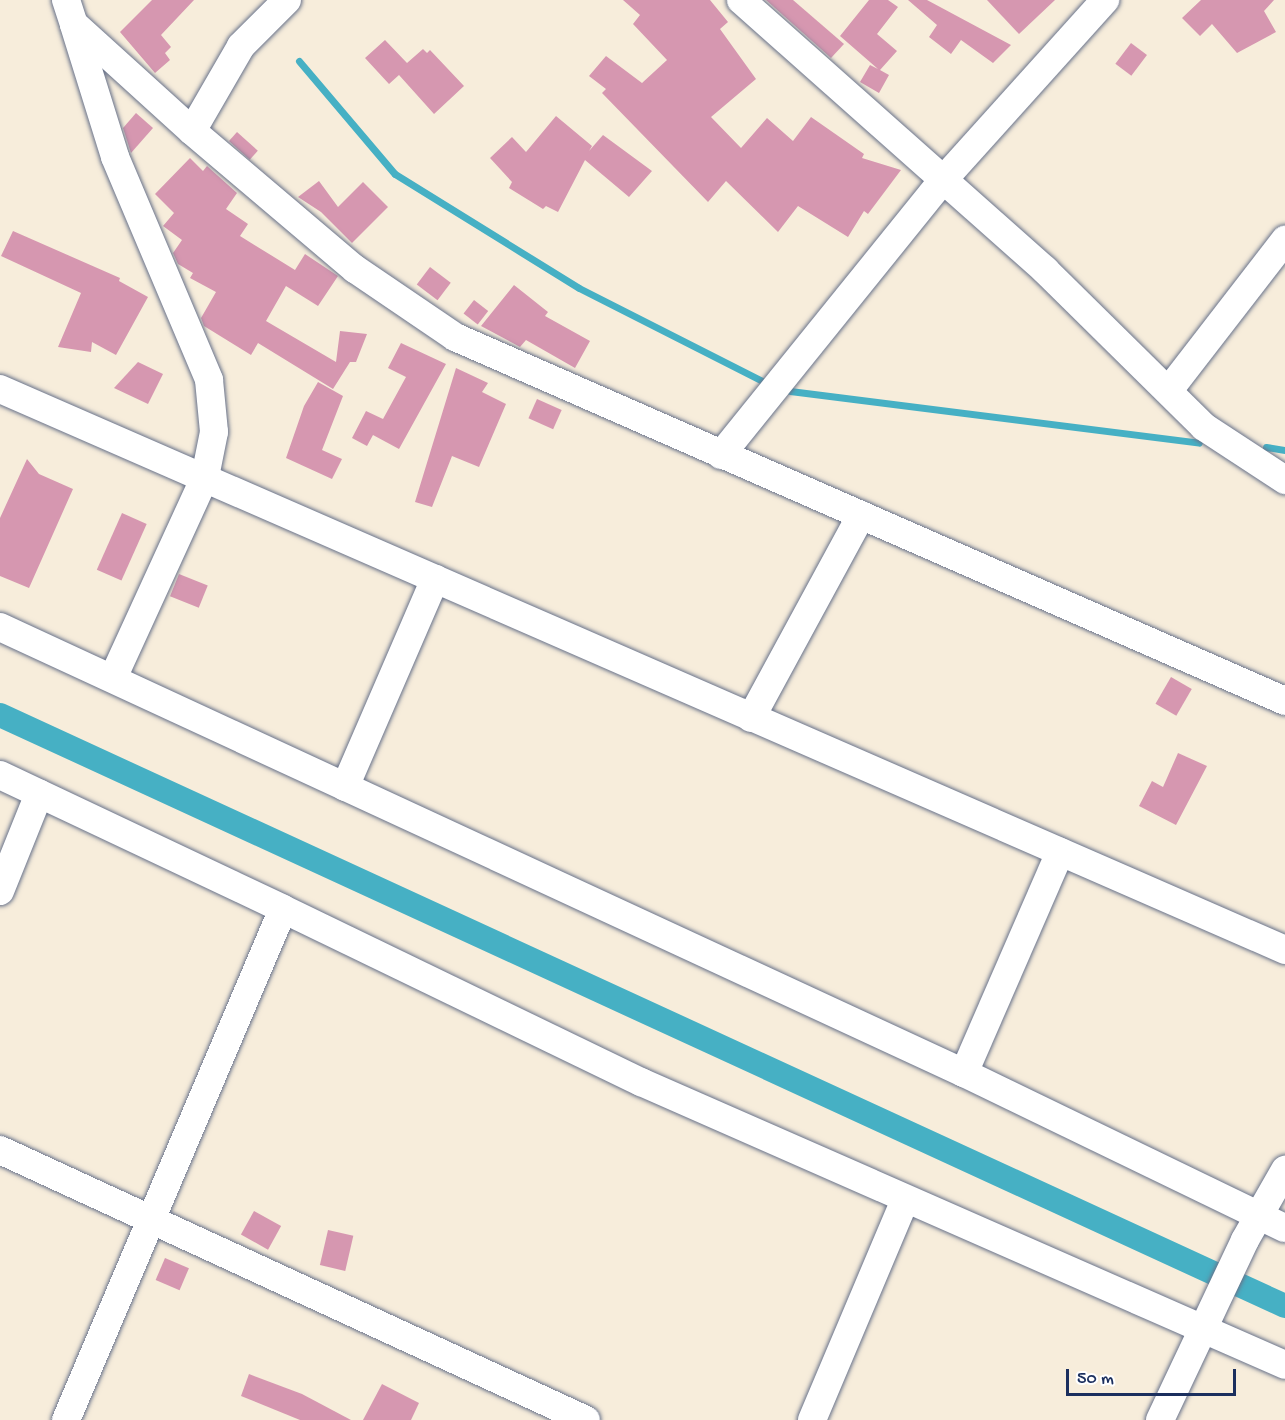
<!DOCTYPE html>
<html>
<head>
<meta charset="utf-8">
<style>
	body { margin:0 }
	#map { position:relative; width:1285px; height:1420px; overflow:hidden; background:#f7eddb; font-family:"Gochi Hand",sans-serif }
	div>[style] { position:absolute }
	.stream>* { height:7px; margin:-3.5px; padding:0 3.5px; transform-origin:3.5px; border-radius:3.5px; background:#46b0c4 }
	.canal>* { height:24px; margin:-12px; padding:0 12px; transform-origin:12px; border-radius:12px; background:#46b0c4 }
	.building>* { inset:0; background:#d697b0; transform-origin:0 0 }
	.roads { filter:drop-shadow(0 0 2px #68728a) drop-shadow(0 0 2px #68728a) }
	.minor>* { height:28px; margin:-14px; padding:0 14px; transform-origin:14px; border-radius:14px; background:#fff }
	span { translate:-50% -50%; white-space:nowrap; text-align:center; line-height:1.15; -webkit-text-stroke:4.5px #fff; paint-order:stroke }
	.scale { position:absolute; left:1066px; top:1369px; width:170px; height:27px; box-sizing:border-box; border:3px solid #1b2f5e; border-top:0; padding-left:8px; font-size:18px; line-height:21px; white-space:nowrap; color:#1b2f5e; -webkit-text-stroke:4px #fff; paint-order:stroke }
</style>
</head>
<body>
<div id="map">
	<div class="stream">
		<i style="left:299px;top:61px;width:148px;rotate:49.7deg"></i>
		<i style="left:395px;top:174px;width:216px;rotate:31.8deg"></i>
		<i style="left:579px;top:288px;width:205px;rotate:26.9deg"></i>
		<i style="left:790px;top:391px;width:412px;rotate:7.2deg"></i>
		<i style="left:1266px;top:447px;width:19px;rotate:9deg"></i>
	</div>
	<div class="canal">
		<i style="left:0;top:715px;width:1414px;rotate:24.7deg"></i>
	</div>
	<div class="building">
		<i style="clip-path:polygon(152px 0,194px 0,161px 35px,171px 47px,165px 53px,170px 60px,155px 73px,120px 32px)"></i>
		<i style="clip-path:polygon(623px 0,710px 0,728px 22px,720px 29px,756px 79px,711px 117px,741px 148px,767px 118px,793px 141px,811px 117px,864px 154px,862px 158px,901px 170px,868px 214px,864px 211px,848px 237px,798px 206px,778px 232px,726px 181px,708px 202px,602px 93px,606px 89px,589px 76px,606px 56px,642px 83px,667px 60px,633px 24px,640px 15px)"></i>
		<i style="clip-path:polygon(766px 0,793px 0,844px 44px,831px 58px)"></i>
		<i style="clip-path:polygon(869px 0,888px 0,898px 7px,877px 34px,897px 51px,880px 70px,889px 75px,879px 93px,860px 82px,870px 65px,878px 69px,840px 36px)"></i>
		<i style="clip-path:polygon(908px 0,927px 0,1011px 45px,993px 63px,961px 40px,951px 54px,929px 37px,937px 25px)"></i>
		<i style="clip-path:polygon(987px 0,1055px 0,1019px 34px)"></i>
		<i style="clip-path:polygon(1201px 0,1274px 0,1264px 11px,1276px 32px,1237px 53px,1212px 24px,1200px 36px,1182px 18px)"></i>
		<i style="clip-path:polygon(385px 40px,407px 63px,423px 49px,427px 53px,430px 50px,464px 86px,434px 114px,399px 75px,389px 84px,365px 58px)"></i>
		<i style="left:1131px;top:43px;width:20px;height:26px;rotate:37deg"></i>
		<i style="clip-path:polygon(136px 113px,153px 128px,131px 153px,123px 128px)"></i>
		<i style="clip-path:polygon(556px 116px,592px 146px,589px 151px,603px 135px,652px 171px,629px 197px,585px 160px,558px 212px,546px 206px,543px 209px,509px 188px,512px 182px,490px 158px,512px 137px,526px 152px)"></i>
		<i style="left:237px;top:132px;width:28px;height:12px;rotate:42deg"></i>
		<i style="clip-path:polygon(190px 158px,203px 171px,207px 166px,237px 193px,226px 209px,248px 224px,240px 236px,295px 270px,305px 254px,338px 276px,318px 306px,286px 286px,266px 321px,336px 362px,340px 331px,367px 334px,356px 362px,350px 362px,333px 389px,258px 343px,251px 355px,204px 326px,201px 318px,216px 292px,190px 278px,193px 273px,178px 264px,173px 253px,182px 240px,163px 226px,174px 213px,155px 194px)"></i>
		<i style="clip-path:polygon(319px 181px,338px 207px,363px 182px,388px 207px,352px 243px,321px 212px,298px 197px)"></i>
		<i style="clip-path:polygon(13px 231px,120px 278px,119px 281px,148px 297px,116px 355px,92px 342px,91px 352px,58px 347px,81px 293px,1px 256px)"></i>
		<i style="left:430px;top:267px;width:26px;height:22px;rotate:37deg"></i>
		<i style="clip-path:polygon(514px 285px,548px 312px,545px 316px,590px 341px,575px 368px,526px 340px,520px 347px,481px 326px)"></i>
		<i style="left:474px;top:300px;width:18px;height:17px;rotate:38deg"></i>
		<i style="clip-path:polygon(401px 343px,446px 364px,399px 449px,373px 435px,367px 446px,352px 438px,366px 411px,383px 419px,406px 377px,388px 368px)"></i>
		<i style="clip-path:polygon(138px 362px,163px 374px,148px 404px,114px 388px)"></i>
		<i style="clip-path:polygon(456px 368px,488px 383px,482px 392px,506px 404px,479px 467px,452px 456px,432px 507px,415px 502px)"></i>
		<i style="clip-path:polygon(318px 382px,343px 396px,322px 450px,342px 459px,332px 479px,286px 458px,304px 406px)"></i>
		<i style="left:537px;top:399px;width:27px;height:21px;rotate:24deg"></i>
		<i style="clip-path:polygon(27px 459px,39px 474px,73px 489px,29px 588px,0 576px,0 518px)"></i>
		<i style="left:122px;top:513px;width:27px;height:62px;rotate:24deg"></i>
		<i style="left:179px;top:574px;width:31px;height:24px;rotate:22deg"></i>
		<i style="left:1171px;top:677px;width:24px;height:31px;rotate:30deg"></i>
		<i style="clip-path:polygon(1178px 753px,1207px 766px,1176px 825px,1139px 806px,1152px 781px,1163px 787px)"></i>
		<i style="left:254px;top:1211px;width:31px;height:27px;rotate:29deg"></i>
		<i style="left:328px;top:1230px;width:26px;height:36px;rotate:13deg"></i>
		<i style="left:165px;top:1258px;width:26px;height:24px;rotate:23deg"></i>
		<i style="clip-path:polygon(249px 1374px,302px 1394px,351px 1420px,300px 1420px,241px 1396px)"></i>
		<i style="clip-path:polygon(382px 1384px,419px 1403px,411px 1420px,363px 1420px)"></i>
	</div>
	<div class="roads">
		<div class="minor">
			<i style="left:66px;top:0;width:25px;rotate:72deg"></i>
			<i style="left:74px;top:24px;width:159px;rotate:42.2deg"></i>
			<i style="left:192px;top:131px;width:214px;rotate:40.3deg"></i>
			<i style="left:355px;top:269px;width:121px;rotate:34.2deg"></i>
			<i style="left:455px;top:337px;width:906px;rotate:23.68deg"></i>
			<i style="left:741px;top:0;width:407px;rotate:41.6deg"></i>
			<i style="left:1045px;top:270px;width:223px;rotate:44.6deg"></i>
			<i style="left:1204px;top:427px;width:97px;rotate:33.2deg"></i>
			<i style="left:74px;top:25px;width:138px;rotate:72.7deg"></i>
			<i style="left:115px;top:157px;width:242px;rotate:67.1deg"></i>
			<i style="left:209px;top:380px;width:52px;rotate:84.5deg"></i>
			<i style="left:214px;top:432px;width:46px;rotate:101.3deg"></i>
			<i style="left:205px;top:477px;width:221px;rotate:114.6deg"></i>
			<i style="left:192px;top:131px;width:98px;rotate:-60deg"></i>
			<i style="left:241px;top:46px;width:65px;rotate:-45deg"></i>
			<i style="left:0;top:389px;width:1402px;rotate:23.58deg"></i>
			<i style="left:1169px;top:390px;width:190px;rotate:-52.3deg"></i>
			<i style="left:721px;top:455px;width:355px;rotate:-51.1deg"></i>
			<i style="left:944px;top:179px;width:241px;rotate:-48deg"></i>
			<i style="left:0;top:627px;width:1062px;rotate:24.83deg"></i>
			<i style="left:964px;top:1073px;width:356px;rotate:25.8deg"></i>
			<i style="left:751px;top:718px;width:231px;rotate:-61.5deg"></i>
			<i style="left:0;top:775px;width:313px;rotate:25.3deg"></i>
			<i style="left:345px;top:787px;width:227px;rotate:-66.6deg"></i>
			<i style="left:0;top:891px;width:105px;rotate:-68.1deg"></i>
			<i style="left:964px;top:1073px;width:241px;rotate:-66.5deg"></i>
			<i style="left:0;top:1150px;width:645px;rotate:24.74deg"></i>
			<i style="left:66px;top:1420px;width:555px;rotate:-66.99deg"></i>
			<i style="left:283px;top:909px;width:398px;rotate:25.8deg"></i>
			<i style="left:641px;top:1082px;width:703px;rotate:23.72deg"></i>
			<i style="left:812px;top:1420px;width:239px;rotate:-67.1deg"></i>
			<i style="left:1160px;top:1420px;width:199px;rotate:-64.7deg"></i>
			<i style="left:1245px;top:1240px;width:81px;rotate:-60.3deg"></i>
		</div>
	</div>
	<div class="scale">50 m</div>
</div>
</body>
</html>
